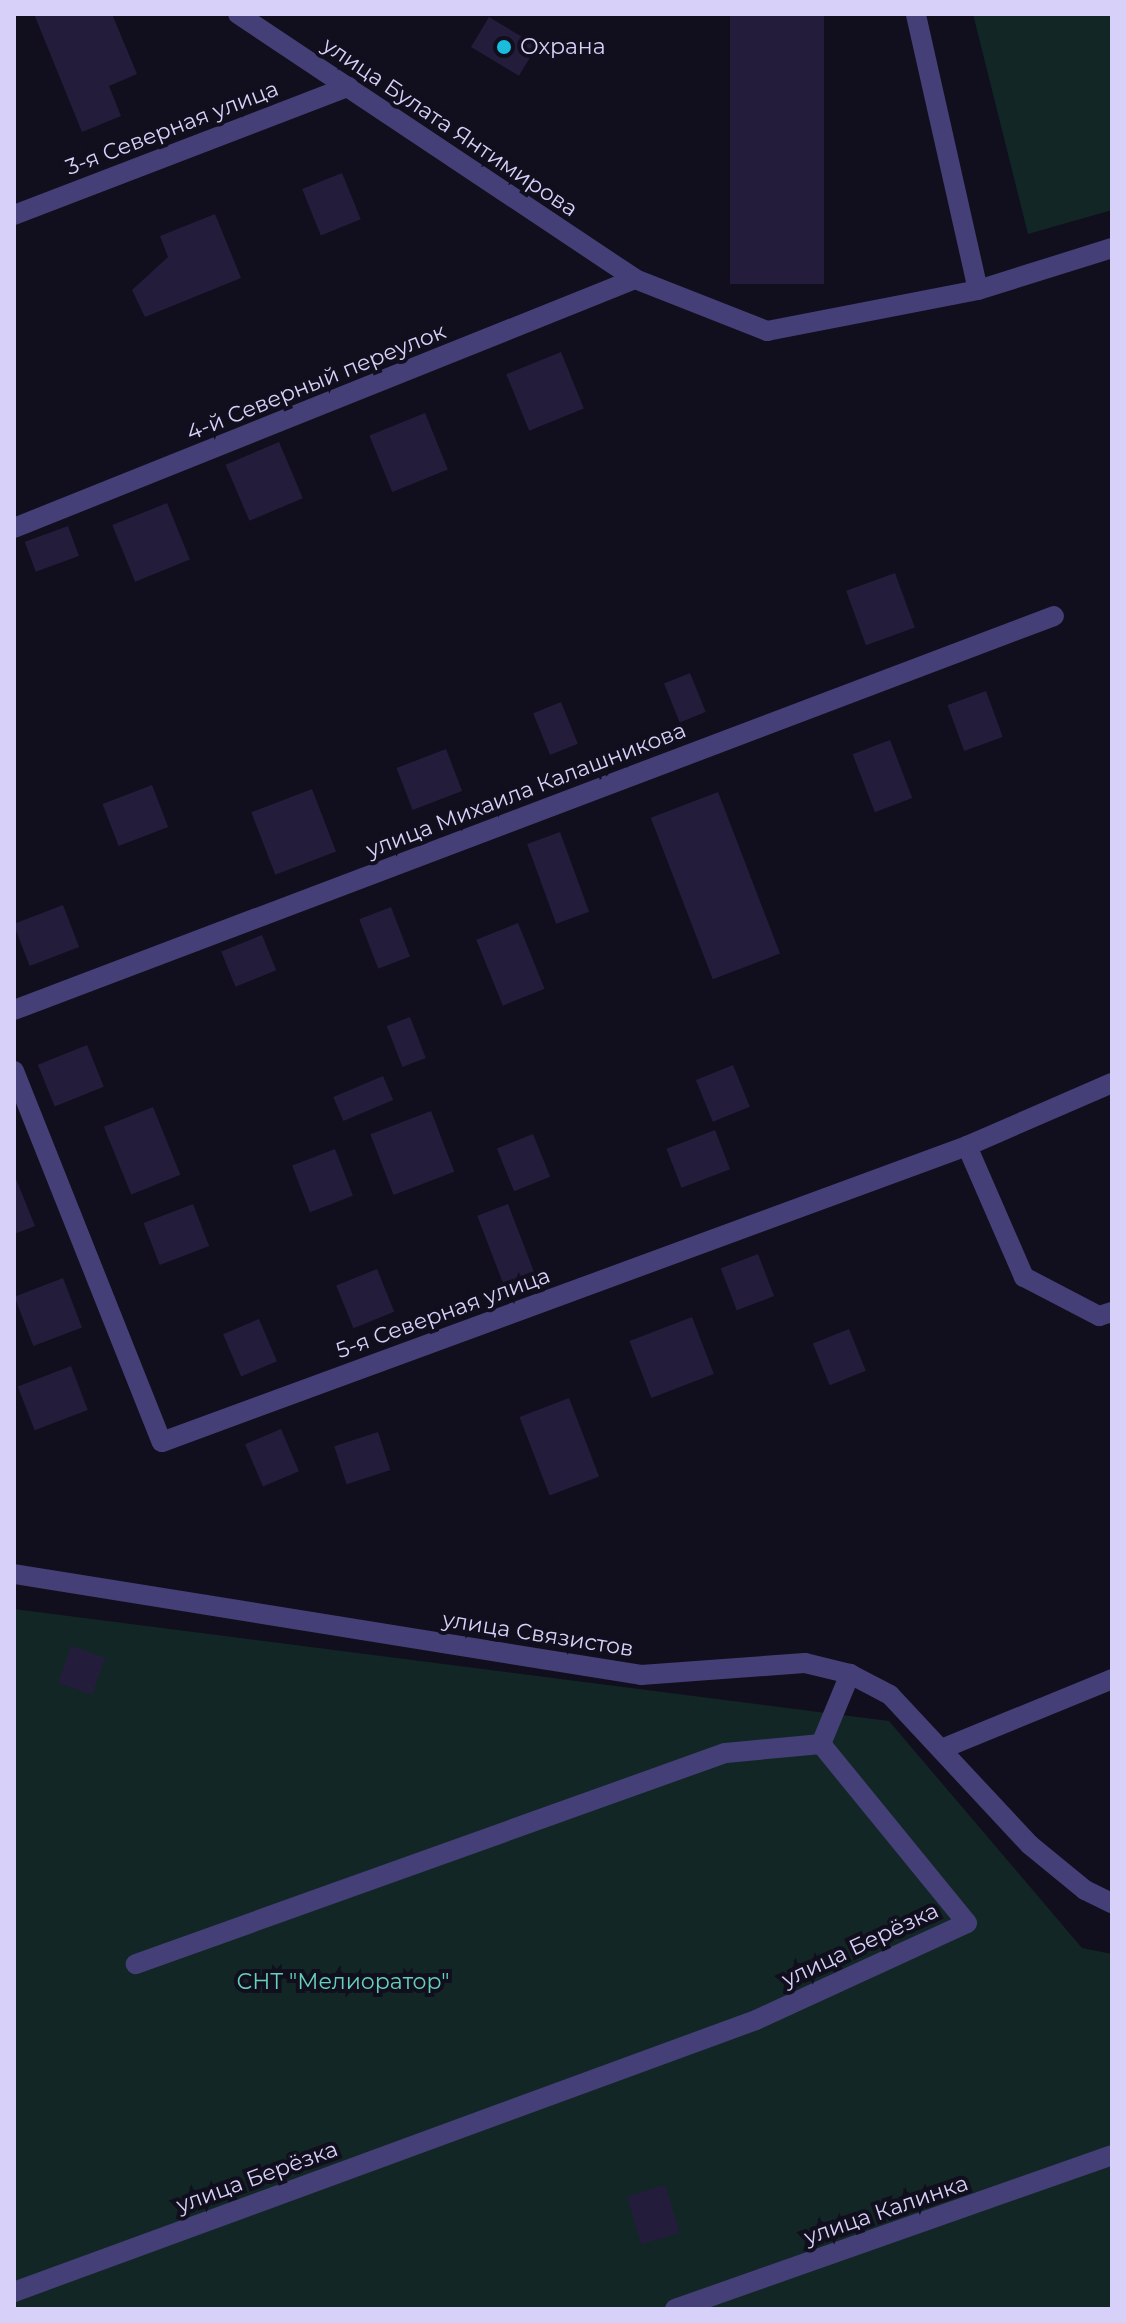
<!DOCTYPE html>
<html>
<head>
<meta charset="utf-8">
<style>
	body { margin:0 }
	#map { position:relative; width:1126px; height:2323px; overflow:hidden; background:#110e1d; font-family:Montserrat,sans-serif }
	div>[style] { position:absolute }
	.green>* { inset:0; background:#122626 }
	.building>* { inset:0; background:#241c3b; transform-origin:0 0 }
	.minor>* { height:20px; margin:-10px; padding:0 10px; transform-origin:10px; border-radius:10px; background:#443f76 }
	.dots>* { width:22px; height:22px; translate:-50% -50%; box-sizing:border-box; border:4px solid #110e1d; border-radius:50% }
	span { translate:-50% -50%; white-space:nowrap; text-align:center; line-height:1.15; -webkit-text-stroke:8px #110e1d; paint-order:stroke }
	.poi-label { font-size:22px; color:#d7d0f9 }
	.left { translate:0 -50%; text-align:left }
	.street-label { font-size:22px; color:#d7d0f9 }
	.park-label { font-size:22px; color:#65d0bb }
	.frame { position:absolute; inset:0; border:16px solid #d7d0f9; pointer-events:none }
</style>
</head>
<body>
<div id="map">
	<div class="green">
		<i style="clip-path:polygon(973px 14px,1112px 14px,1112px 210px,1028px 234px)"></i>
		<i style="clip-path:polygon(14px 1609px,889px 1721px,1082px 1948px,1112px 1954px,1112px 2309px,14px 2309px)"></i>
	</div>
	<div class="building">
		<i style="clip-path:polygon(34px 14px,112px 14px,137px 74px,109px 86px,121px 116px,82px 132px)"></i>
		<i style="left:730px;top:14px;width:94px;height:270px"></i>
		<i style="left:489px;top:17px;width:56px;height:35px;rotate:31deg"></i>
		<i style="left:342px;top:173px;width:50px;height:43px;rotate:68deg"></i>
		<i style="clip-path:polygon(215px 214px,241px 278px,145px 317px,132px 290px,168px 257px,160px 236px)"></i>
		<i style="left:561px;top:352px;width:61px;height:59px;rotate:68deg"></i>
		<i style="left:425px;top:413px;width:61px;height:60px;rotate:68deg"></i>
		<i style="left:279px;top:442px;width:61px;height:58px;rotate:67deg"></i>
		<i style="left:167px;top:503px;width:61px;height:59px;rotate:68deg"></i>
		<i style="left:68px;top:526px;width:32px;height:46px;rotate:70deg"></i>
		<i style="left:895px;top:573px;width:58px;height:52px;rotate:70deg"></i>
		<i style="left:690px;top:673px;width:42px;height:28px;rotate:68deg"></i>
		<i style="left:986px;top:691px;width:49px;height:41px;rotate:70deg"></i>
		<i style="left:561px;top:702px;width:45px;height:30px;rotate:68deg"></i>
		<i style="left:890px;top:740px;width:62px;height:40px;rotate:69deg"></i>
		<i style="left:446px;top:749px;width:45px;height:53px;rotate:69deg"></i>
		<i style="left:152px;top:785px;width:45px;height:53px;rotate:69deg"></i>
		<i style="left:312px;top:789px;width:67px;height:65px;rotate:69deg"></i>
		<i style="left:718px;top:792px;width:173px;height:72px;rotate:69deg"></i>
		<i style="left:560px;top:832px;width:85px;height:35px;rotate:70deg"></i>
		<i style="left:63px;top:905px;width:45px;height:53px;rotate:69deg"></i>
		<i style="left:391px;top:907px;width:53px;height:34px;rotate:69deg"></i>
		<i style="left:518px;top:923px;width:71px;height:45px;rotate:68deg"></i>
		<i style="left:262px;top:935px;width:38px;height:44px;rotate:68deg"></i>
		<i style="left:410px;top:1017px;width:44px;height:25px;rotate:69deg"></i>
		<i style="left:87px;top:1045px;width:45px;height:53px;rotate:68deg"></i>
		<i style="left:733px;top:1065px;width:45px;height:40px;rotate:68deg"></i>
		<i style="left:383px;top:1076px;width:26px;height:54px;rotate:67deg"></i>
		<i style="left:153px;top:1107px;width:73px;height:53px;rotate:68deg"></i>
		<i style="left:431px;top:1111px;width:65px;height:65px;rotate:69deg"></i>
		<i style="left:715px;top:1130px;width:42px;height:52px;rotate:69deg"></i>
		<i style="left:533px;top:1134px;width:46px;height:39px;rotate:68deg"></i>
		<i style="left:335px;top:1149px;width:50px;height:46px;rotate:69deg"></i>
		<i style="clip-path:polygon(14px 1174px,35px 1226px,14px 1234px)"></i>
		<i style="left:193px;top:1204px;width:45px;height:53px;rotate:69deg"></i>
		<i style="left:508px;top:1204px;width:82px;height:33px;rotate:69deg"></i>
		<i style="left:758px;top:1254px;width:45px;height:40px;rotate:69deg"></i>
		<i style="left:377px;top:1269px;width:46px;height:44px;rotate:68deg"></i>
		<i style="left:63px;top:1278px;width:53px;height:52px;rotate:69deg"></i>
		<i style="left:692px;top:1317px;width:61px;height:67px;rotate:69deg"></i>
		<i style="left:259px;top:1319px;width:46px;height:39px;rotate:67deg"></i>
		<i style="left:849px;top:1329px;width:45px;height:39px;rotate:68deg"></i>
		<i style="left:71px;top:1366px;width:47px;height:57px;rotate:69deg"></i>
		<i style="left:569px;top:1398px;width:84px;height:53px;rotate:69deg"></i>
		<i style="left:281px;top:1429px;width:46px;height:39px;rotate:67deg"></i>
		<i style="left:378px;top:1432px;width:40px;height:46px;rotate:72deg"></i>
		<i style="left:71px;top:1646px;width:36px;height:39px;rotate:19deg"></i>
		<i style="left:665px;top:2185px;width:50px;height:40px;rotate:73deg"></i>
	</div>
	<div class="minor">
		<i style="left:238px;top:14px;width:477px;rotate:33.7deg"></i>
		<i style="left:635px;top:279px;width:142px;rotate:21.5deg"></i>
		<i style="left:767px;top:331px;width:215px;rotate:-11deg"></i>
		<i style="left:978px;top:290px;width:283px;rotate:-102.7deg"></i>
		<i style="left:14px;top:215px;width:358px;rotate:-21deg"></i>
		<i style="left:978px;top:290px;width:140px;rotate:-17.4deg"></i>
		<i style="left:14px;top:528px;width:669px;rotate:-21.85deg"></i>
		<i style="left:14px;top:1010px;width:1112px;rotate:-20.75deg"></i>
		<i style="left:14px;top:1071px;width:399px;rotate:68.3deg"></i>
		<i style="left:162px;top:1442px;width:858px;rotate:-20.19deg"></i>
		<i style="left:967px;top:1146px;width:158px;rotate:-23.5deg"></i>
		<i style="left:967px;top:1146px;width:143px;rotate:66.5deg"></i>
		<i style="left:1024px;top:1277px;width:85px;rotate:27.5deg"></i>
		<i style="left:1099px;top:1316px;width:14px;rotate:-17deg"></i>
		<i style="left:14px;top:1574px;width:635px;rotate:9.15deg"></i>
		<i style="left:641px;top:1675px;width:164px;rotate:-4.2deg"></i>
		<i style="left:805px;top:1663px;width:46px;rotate:13.7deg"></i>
		<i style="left:850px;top:1674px;width:45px;rotate:27.7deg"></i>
		<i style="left:890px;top:1695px;width:205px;rotate:47deg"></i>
		<i style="left:1030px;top:1845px;width:71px;rotate:39.3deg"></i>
		<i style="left:1085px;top:1890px;width:30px;rotate:26deg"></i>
		<i style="left:821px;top:1744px;width:76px;rotate:-67.5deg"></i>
		<i style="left:944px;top:1748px;width:182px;rotate:-22.3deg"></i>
		<i style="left:14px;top:2292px;width:790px;rotate:-20.13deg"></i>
		<i style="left:756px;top:2020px;width:232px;rotate:-24.7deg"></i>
		<i style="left:967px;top:1923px;width:231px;rotate:-129.2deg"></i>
		<i style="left:821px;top:1744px;width:96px;rotate:174.6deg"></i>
		<i style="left:725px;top:1753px;width:626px;rotate:160.29deg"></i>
		<i style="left:675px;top:2309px;width:463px;rotate:-19.4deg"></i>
	</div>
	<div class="dots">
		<i style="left:504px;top:47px;background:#1abddb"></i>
	</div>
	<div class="poi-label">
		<span class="left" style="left:520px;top:47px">Охрана</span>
	</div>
	<div class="street-label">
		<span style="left:450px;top:127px;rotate:34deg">улица Булата Янтимирова</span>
		<span style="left:172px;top:128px;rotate:-21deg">3-я Северная улица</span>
		<span style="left:316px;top:382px;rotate:-22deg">4-й Северный переулок</span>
		<span style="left:526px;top:790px;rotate:-21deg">улица Михаила Калашникова</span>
		<span style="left:443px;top:1313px;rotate:-20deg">5-я Северная улица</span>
		<span style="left:538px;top:1634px;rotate:9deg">улица Связистов</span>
		<span style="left:860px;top:1945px;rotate:-25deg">улица Берёзка</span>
		<span style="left:257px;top:2177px;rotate:-20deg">улица Берёзка</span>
		<span style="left:886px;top:2210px;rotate:-19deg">улица Калинка</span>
	</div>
	<div class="park-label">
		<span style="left:343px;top:1982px">СНТ "Мелиоратор"</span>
	</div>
	<div class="frame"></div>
</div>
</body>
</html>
